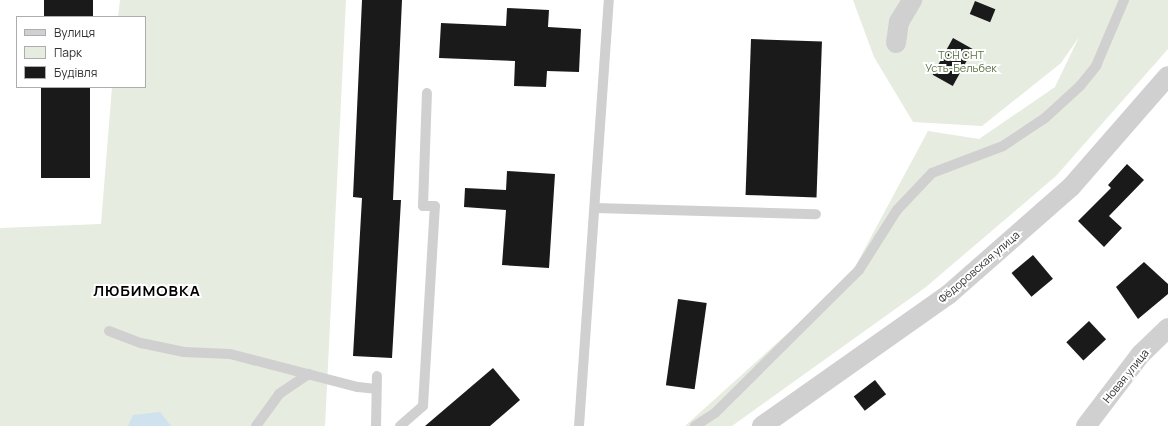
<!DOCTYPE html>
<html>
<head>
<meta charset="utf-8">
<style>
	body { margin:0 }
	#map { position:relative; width:1168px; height:426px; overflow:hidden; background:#fff; font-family:Manrope,sans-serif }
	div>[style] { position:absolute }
	.green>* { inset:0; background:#e6ecdf }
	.water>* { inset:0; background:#cfe2ee }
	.building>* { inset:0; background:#1a1a1a; transform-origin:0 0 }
	.service>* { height:10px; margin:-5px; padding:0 5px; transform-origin:5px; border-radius:5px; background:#d0d0d0 }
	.minor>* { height:20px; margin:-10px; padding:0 10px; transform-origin:10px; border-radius:10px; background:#d0d0d0 }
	span { translate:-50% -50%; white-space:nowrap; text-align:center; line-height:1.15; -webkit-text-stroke:4px #fff; paint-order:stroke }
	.park-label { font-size:11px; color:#56703f }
	.street-label { font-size:11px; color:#333 }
	.district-label { font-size:15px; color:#000; font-weight:700; letter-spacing:1px }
	.legend { position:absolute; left:16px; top:16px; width:130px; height:72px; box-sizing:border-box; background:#fff; border:1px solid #adadad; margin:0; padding:5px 7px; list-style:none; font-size:12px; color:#333 }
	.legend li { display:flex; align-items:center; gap:8px; height:20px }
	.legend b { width:20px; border:1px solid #adadad }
</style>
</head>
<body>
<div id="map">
	<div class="green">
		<i style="clip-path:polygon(120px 0,346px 0,325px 426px,0 426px,0 228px,101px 224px,112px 87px,145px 87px,145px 17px,118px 17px)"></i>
		<i style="clip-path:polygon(853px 0,1168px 0,1168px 49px,1056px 176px,926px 287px,732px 426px,685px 426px,849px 278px,928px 131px,979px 139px,1055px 87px,1079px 37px,1061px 63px,982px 126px,913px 122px,874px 57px)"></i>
	</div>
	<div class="water">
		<i style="clip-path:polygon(160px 412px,171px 426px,128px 426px,133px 415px)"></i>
	</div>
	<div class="building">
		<i style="left:44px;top:0;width:49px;height:17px"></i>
		<i style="clip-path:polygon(362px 0,402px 0,393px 200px,401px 200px,392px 358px,353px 356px,362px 198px,353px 197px)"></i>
		<i style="left:975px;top:1px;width:22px;height:14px;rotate:22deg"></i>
		<i style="clip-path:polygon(507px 8px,549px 10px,548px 27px,581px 29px,579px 72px,547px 71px,546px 87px,514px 86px,515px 61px,439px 58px,441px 23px,506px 26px)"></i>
		<i style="left:953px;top:38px;width:23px;height:42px;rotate:29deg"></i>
		<i style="left:751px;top:39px;width:71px;height:156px;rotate:2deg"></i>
		<i style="left:41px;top:87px;width:49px;height:91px"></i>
		<i style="clip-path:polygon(1127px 164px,1144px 180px,1109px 216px,1122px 228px,1104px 247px,1078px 221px,1111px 188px,1108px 185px)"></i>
		<i style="clip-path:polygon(507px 171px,555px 174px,549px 268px,502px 265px,506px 210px,464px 207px,465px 188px,506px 190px)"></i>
		<i style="left:1033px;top:255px;width:31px;height:28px;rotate:50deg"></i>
		<i style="clip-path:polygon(1144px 262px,1168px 284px,1168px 294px,1138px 319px,1116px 287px)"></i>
		<i style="left:678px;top:299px;width:29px;height:87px;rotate:8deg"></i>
		<i style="left:1089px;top:321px;width:25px;height:31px;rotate:47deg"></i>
		<i style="clip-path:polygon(493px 368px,520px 400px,490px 426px,425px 426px)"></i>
		<i style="left:875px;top:380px;width:18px;height:27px;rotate:52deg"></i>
	</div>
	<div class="service">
		<i style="left:595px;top:208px;width:221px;rotate:1.6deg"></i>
		<i style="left:109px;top:331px;width:34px;rotate:21deg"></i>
		<i style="left:141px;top:343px;width:44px;rotate:11.8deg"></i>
		<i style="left:184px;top:352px;width:46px;rotate:2.5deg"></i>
		<i style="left:230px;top:354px;width:132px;rotate:14.5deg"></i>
		<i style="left:358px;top:387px;width:18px;rotate:6deg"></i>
		<i style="left:256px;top:426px;width:39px;rotate:-54deg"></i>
		<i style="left:279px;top:394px;width:36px;rotate:-34deg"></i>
		<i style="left:376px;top:426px;width:50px;rotate:-88.9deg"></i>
		<i style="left:400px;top:426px;width:30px;rotate:-41deg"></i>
		<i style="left:423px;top:406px;width:200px;rotate:-86.6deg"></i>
		<i style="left:435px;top:206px;width:12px;rotate:180deg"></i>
		<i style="left:423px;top:206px;width:113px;rotate:-88deg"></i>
		<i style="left:579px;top:426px;width:427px;rotate:-86deg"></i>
		<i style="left:695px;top:426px;width:24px;rotate:-33deg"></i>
		<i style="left:715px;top:413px;width:203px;rotate:-44.8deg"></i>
		<i style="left:859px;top:270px;width:71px;rotate:-57.7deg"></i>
		<i style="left:897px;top:210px;width:51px;rotate:-46.6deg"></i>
		<i style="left:932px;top:173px;width:76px;rotate:-20.8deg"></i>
		<i style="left:1003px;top:146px;width:50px;rotate:-33.7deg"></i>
		<i style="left:1045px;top:118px;width:47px;rotate:-42.4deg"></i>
		<i style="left:1080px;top:86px;width:26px;rotate:-51deg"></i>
		<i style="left:1096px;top:66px;width:72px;rotate:-67deg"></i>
	</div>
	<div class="minor">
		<i style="left:896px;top:43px;width:21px;rotate:-82deg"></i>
		<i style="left:899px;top:22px;width:26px;rotate:-59deg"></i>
		<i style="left:762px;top:426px;width:228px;rotate:-35.2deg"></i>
		<i style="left:948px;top:295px;width:164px;rotate:-41.3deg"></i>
		<i style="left:1071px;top:187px;width:147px;rotate:-48.9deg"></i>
		<i style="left:1086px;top:426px;width:89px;rotate:-52.7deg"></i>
		<i style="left:1140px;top:355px;width:39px;rotate:-44deg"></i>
	</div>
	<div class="park-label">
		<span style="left:961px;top:62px">ТСН СНТ<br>Усть-Бельбек</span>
	</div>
	<div class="street-label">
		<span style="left:979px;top:267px;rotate:-41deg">Фёдоровская улица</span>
		<span style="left:1126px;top:376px;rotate:-51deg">Новая улица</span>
	</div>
	<div class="district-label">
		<span style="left:147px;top:291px">ЛЮБИМОВКА</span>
	</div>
	<ul class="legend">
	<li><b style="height:5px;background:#d0d0d0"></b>Вулиця</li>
	<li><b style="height:11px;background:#e6ecdf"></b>Парк</li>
	<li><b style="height:11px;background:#1a1a1a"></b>Будівля</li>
	</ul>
</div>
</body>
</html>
